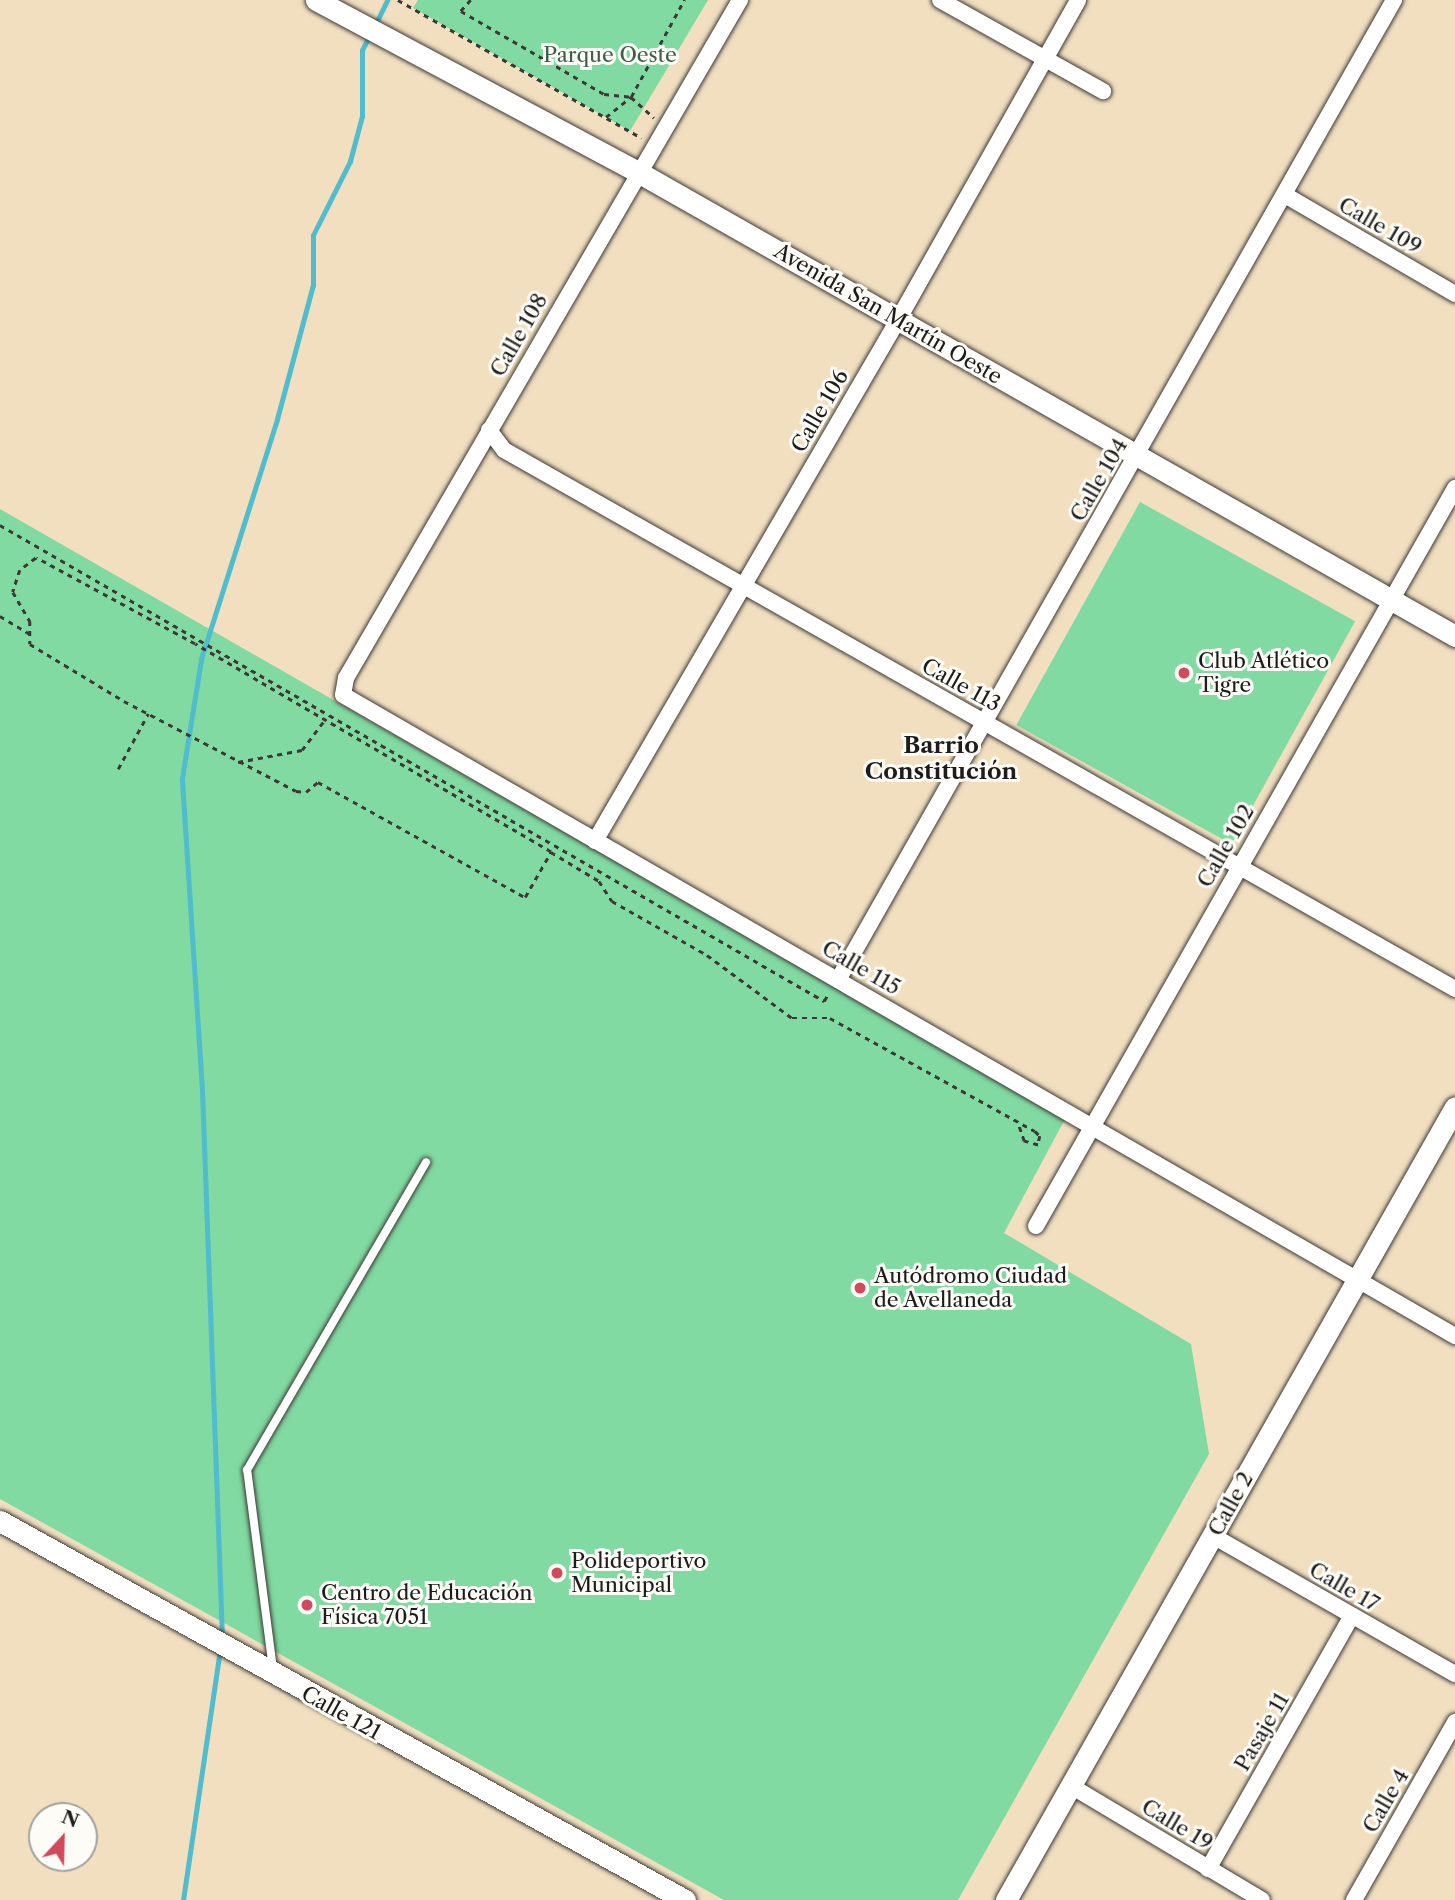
<!DOCTYPE html>
<html>
<head>
<meta charset="utf-8">
<style>
	body { margin:0 }
	#map { position:relative; width:1455px; height:1900px; overflow:hidden; background:#f1dfc0; font-family:"Libre Caslon Text",serif }
	div>[style] { position:absolute }
	.green>* { inset:0; background:#80daa1; transform-origin:0 0 }
	.stream>* { height:5px; margin:-2.5px; padding:0 2.5px; transform-origin:2.5px; border-radius:2.5px; background:#50bccc }
	.path>* { height:2.5px; margin-top:-1.25px; transform-origin:0; background:repeating-linear-gradient(90deg,#3c3935 0 5px,transparent 0 10px) }
	.roads { filter:drop-shadow(0 0 2px #3c3935) drop-shadow(0 0 2px #3c3935) }
	.lane>* { height:8px; margin:-4px; padding:0 4px; transform-origin:4px; border-radius:4px; background:#fff }
	.street>* { height:16px; margin:-8px; padding:0 8px; transform-origin:8px; border-radius:8px; background:#fff }
	.secondary>* { height:21px; margin:-10.5px; padding:0 10.5px; transform-origin:10.5px; border-radius:10.5px; background:#fff }
	.dots>* { width:19px; height:19px; translate:-50% -50%; box-sizing:border-box; border:4px solid #fdfcf7; border-radius:50% }
	span { translate:-50% -50%; white-space:nowrap; text-align:center; line-height:1.15; -webkit-text-stroke:6px #fdfcf7; paint-order:stroke }
	.park-label { font-size:21px; color:#3f5e4b }
	.street-label { font-size:21px; color:#1c1c1c }
	.poi-label { font-size:21px; color:#1c1c1c }
	.left { translate:0 -50%; text-align:left }
	.neighbourhood-label { font-size:23px; color:#1c1c1c; font-weight:700 }
	.north { position:absolute; left:28px; top:1802px; width:70px; height:70px; box-sizing:border-box; background:#fdfcf7; border:2px solid #a3a29f; border-radius:50%; rotate:22deg; font-size:19px; font-weight:700; line-height:28px; text-align:center; color:#1c1c1c }
	.north::after { content:''; display:block; margin:auto; width:24px; height:32px; background:#d1495b; clip-path:polygon(50% 0,100% 100%,50% 72%,0 100%) }
</style>
</head>
<body>
<div id="map">
	<div class="green">
		<i style="clip-path:polygon(418px 0,708px 0,630px 131px,413px 8px)"></i>
		<i style="left:1140px;top:502px;width:246px;height:255px;rotate:29deg"></i>
		<i style="clip-path:polygon(0 509px,1065px 1119px,1004px 1233px,1191px 1344px,1209px 1454px,958px 1900px,724px 1900px,0 1499px)"></i>
	</div>
	<div class="stream">
		<i style="left:375px;top:25px;width:28px;rotate:-64deg"></i>
		<i style="left:222px;top:1638px;width:548px;rotate:-92.09deg"></i>
		<i style="left:202px;top:1090px;width:313px;rotate:-93.7deg"></i>
		<i style="left:182px;top:778px;width:121px;rotate:-80.9deg"></i>
		<i style="left:201px;top:659px;width:252px;rotate:-72.4deg"></i>
		<i style="left:277px;top:419px;width:139px;rotate:-75deg"></i>
		<i style="left:313px;top:285px;width:50px;rotate:-90deg"></i>
		<i style="left:313px;top:235px;width:83px;rotate:-63.4deg"></i>
		<i style="left:350px;top:161px;width:47px;rotate:-75.1deg"></i>
		<i style="left:362px;top:116px;width:66px;rotate:-90deg"></i>
		<i style="left:362px;top:50px;width:18px;rotate:-63deg"></i>
		<i style="left:183px;top:1900px;width:255px;rotate:-81.6deg"></i>
	</div>
	<div class="path">
		<i style="left:398px;top:0;width:280px;rotate:29.5deg"></i>
		<i style="left:471px;top:0;width:15px;rotate:132deg"></i>
		<i style="left:461px;top:11px;width:165px;rotate:30.1deg"></i>
		<i style="left:604px;top:94px;width:27px;rotate:6deg"></i>
		<i style="left:631px;top:97px;width:31px;rotate:42deg"></i>
		<i style="left:606px;top:117px;width:32px;rotate:-39deg"></i>
		<i style="left:631px;top:97px;width:111px;rotate:-61.3deg"></i>
		<i style="left:0;top:525px;width:952px;rotate:30.01deg"></i>
		<i style="left:824px;top:1001px;width:8px;rotate:-60deg"></i>
		<i style="left:0;top:616px;width:35px;rotate:31deg"></i>
		<i style="left:238px;top:762px;width:65px;rotate:-10.6deg"></i>
		<i style="left:302px;top:750px;width:36px;rotate:-53deg"></i>
		<i style="left:118px;top:769px;width:63px;rotate:-61.4deg"></i>
		<i style="left:551px;top:852px;width:412px;rotate:-149.7deg"></i>
		<i style="left:195px;top:644px;width:170px;rotate:-151.5deg"></i>
		<i style="left:46px;top:563px;width:11px;rotate:-153deg"></i>
		<i style="left:36px;top:558px;width:20px;rotate:143deg"></i>
		<i style="left:20px;top:570px;width:23px;rotate:108deg"></i>
		<i style="left:13px;top:592px;width:34px;rotate:60deg"></i>
		<i style="left:30px;top:621px;width:23px;rotate:90deg"></i>
		<i style="left:30px;top:644px;width:110px;rotate:31.2deg"></i>
		<i style="left:124px;top:701px;width:194px;rotate:27.6deg"></i>
		<i style="left:296px;top:791px;width:10px;rotate:6deg"></i>
		<i style="left:306px;top:792px;width:16px;rotate:-40deg"></i>
		<i style="left:318px;top:782px;width:237px;rotate:29.1deg"></i>
		<i style="left:525px;top:897px;width:52px;rotate:-60deg"></i>
		<i style="left:551px;top:852px;width:56px;rotate:31.1deg"></i>
		<i style="left:599px;top:881px;width:24px;rotate:57deg"></i>
		<i style="left:612px;top:901px;width:109px;rotate:29.6deg"></i>
		<i style="left:707px;top:955px;width:106px;rotate:36.5deg"></i>
		<i style="left:792px;top:1018px;width:38px"></i>
		<i style="left:830px;top:1018px;width:234px;rotate:28.9deg"></i>
		<i style="left:1035px;top:1131px;width:7px;rotate:45deg"></i>
		<i style="left:1040px;top:1136px;width:9px;rotate:103deg"></i>
		<i style="left:1038px;top:1145px;width:15px;rotate:-164deg"></i>
		<i style="left:1024px;top:1141px;width:18px;rotate:-109deg"></i>
	</div>
	<div class="roads">
		<div class="lane">
			<i style="left:273px;top:1669px;width:201px;rotate:-97.4deg"></i>
			<i style="left:247px;top:1470px;width:356px;rotate:-59.8deg"></i>
		</div>
		<div class="street">
			<i style="left:740px;top:0;width:784px;rotate:120.16deg"></i>
			<i style="left:346px;top:678px;width:17px;rotate:100deg"></i>
			<i style="left:343px;top:695px;width:1284px;rotate:29.96deg"></i>
			<i style="left:940px;top:0;width:187px;rotate:29.2deg"></i>
			<i style="left:1285px;top:195px;width:197px;rotate:30.2deg"></i>
			<i style="left:489px;top:430px;width:25px;rotate:53deg"></i>
			<i style="left:504px;top:450px;width:1093px;rotate:29.54deg"></i>
			<i style="left:595px;top:841px;width:603px;rotate:-59.82deg"></i>
			<i style="left:898px;top:320px;width:367px;rotate:-60.6deg"></i>
			<i style="left:838px;top:980px;width:1127px;rotate:-60.43deg"></i>
			<i style="left:1036px;top:1226px;width:849px;rotate:-60.41deg"></i>
			<i style="left:1213px;top:1536px;width:279px;rotate:29.7deg"></i>
			<i style="left:1071px;top:1786px;width:222px;rotate:30.8deg"></i>
			<i style="left:1208px;top:1869px;width:291px;rotate:-60.4deg"></i>
			<i style="left:1354px;top:1900px;width:205px;rotate:-60.4deg"></i>
		</div>
		<div class="secondary">
			<i style="left:316px;top:0;width:365px;rotate:28.1deg"></i>
			<i style="left:638px;top:172px;width:940px;rotate:29.59deg"></i>
			<i style="left:0;top:1521px;width:783px;rotate:28.96deg"></i>
			<i style="left:1006px;top:1900px;width:911px;rotate:-60.48deg"></i>
		</div>
	</div>
	<div class="dots">
		<i style="left:1184px;top:673px;background:#d1495b"></i>
		<i style="left:860px;top:1288px;background:#d1495b"></i>
		<i style="left:557px;top:1573px;background:#d1495b"></i>
		<i style="left:307px;top:1605px;background:#d1495b"></i>
	</div>
	<div class="park-label">
		<span style="left:610px;top:55px">Parque Oeste</span>
	</div>
	<div class="street-label">
		<span style="left:1380px;top:226px;rotate:30deg">Calle 109</span>
		<span style="left:888px;top:314px;rotate:30deg">Avenida San Martín Oeste</span>
		<span style="left:519px;top:335px;rotate:-60deg">Calle 108</span>
		<span style="left:820px;top:411px;rotate:-60deg">Calle 106</span>
		<span style="left:1099px;top:480px;rotate:-60deg">Calle 104</span>
		<span style="left:961px;top:685px;rotate:29deg">Calle 113</span>
		<span style="left:1226px;top:846px;rotate:-60deg">Calle 102</span>
		<span style="left:861px;top:968px;rotate:30deg">Calle 115</span>
		<span style="left:1231px;top:1504px;rotate:-61deg">Calle 2</span>
		<span style="left:1344px;top:1587px;rotate:30deg">Calle 17</span>
		<span style="left:341px;top:1713px;rotate:29deg">Calle 121</span>
		<span style="left:1262px;top:1732px;rotate:-60deg">Pasaje 11</span>
		<span style="left:1386px;top:1801px;rotate:-60deg">Calle 4</span>
		<span style="left:1177px;top:1825px;rotate:31deg">Calle 19</span>
	</div>
	<div class="poi-label">
		<span class="left" style="left:1198px;top:673px">Club Atlético<br>Tigre</span>
		<span class="left" style="left:874px;top:1288px">Autódromo Ciudad<br>de Avellaneda</span>
		<span class="left" style="left:571px;top:1573px">Polideportivo<br>Municipal</span>
		<span class="left" style="left:321px;top:1605px">Centro de Educación<br>Física 7051</span>
	</div>
	<div class="neighbourhood-label">
		<span style="left:941px;top:758px">Barrio<br>Constitución</span>
	</div>
	<div class="north">N</div>
</div>
</body>
</html>
